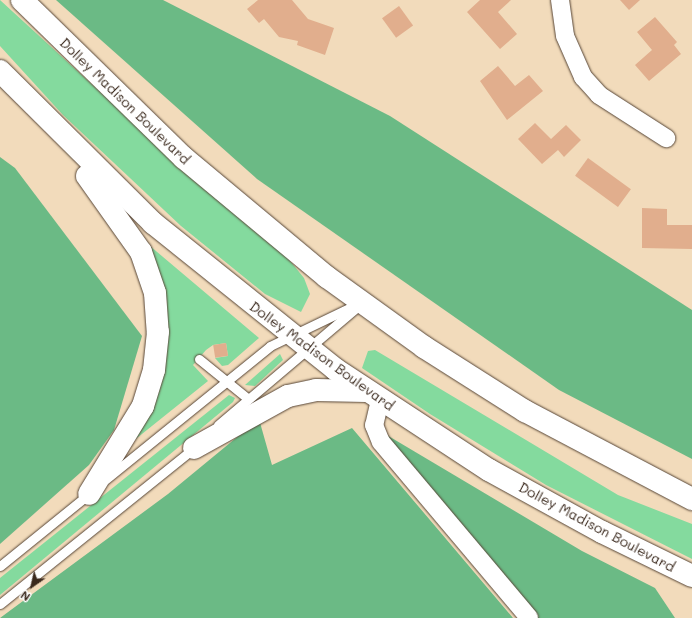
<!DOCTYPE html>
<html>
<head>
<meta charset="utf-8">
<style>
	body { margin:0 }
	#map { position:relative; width:692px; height:618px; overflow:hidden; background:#f2dbbb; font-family:Mali,sans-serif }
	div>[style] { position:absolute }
	.green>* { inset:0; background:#84da9e }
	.forest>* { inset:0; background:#6bba85 }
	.building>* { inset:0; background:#e1ae8d; transform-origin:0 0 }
	.roads { filter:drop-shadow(0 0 1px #564536) drop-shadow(0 0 1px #564536) }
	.service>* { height:9px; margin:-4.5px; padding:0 4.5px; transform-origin:4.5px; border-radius:4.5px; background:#fff }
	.minor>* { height:18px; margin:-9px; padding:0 9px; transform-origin:9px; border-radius:9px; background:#fff }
	.primary>* { height:22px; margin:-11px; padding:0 11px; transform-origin:11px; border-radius:11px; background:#fff }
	span { translate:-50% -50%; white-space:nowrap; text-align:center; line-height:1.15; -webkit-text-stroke:3px #fff; paint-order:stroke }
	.street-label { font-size:14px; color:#3b2a1e }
	.north { position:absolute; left:12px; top:566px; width:40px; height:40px; -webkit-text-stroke:3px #fff; paint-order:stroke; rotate:214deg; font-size:11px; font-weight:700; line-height:16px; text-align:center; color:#3b2a1e }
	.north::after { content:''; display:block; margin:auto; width:14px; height:18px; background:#3b2a1e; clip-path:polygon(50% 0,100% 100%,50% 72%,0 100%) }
</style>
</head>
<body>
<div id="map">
	<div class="green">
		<i style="clip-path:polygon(0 0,194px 178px,282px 251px,304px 278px,310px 294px,301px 312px,265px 294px,181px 226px,63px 115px,0 46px)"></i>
		<i style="clip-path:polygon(150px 246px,259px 338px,228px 365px,222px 366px,215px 358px,228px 356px,226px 343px,213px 345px,206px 350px,193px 365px,208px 381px,132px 442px,151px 411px,167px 353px,167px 303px)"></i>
		<i style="clip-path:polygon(375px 350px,618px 495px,692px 524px,692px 559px,546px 485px,430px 414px,362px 368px,368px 351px)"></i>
		<i style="clip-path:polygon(280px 354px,283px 360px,255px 386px,245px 385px)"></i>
		<i style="clip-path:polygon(229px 395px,235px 398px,233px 402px,0 595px,0 578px)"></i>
	</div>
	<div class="forest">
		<i style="clip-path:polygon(56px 0,163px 0,390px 116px,692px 310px,692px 459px,559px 390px,257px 179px)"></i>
		<i style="clip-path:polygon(0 157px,15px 168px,142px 336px,114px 430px,89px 465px,0 544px)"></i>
		<i style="clip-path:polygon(259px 419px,272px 465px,352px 428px,513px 618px,0 618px,168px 494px)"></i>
		<i style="clip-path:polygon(380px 431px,582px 551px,655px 588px,675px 618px,535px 618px)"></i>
	</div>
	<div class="building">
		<i style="clip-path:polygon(258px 0,292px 0,308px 19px,334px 28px,325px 55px,297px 45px,298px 41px,279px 37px,264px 19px,259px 23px,247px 9px)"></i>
		<i style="clip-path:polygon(480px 0,511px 0,498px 12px,517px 34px,500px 49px,467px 12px)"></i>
		<i style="clip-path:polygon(620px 0,640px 0,629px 10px)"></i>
		<i style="left:399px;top:6px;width:24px;height:21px;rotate:54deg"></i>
		<i style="clip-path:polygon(655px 17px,677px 42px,674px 45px,681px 54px,649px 81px,635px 65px,652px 50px,637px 32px)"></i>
		<i style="clip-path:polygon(498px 66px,515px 86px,529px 75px,543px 91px,507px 120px,480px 81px)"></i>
		<i style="clip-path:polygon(535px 123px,551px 139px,566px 125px,581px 140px,564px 157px,558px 150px,542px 164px,518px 139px)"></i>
		<i style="left:588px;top:158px;width:53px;height:22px;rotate:36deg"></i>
		<i style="clip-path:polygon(642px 208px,667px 209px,667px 225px,692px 225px,692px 249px,642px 248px)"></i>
		<i style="left:226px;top:343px;width:13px;height:13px;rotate:81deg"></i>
	</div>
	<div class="roads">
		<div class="service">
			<i style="left:199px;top:359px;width:62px;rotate:39.1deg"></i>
			<i style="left:218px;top:425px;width:189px;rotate:-40.3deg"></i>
			<i style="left:106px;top:479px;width:211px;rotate:-39deg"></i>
			<i style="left:270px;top:346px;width:90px;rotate:-25.7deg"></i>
			<i style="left:0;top:566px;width:116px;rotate:-39deg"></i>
			<i style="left:0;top:604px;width:249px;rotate:-38.8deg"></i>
		</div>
		<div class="minor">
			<i style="left:560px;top:0;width:36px;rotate:82deg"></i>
			<i style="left:565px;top:36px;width:45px;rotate:66.3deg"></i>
			<i style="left:583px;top:77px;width:24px;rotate:48deg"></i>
			<i style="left:599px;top:95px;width:80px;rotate:32.7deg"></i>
			<i style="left:380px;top:400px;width:26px;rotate:103deg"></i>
			<i style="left:374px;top:425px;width:18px;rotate:68deg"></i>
			<i style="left:381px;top:442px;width:230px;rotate:49.9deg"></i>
		</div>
		<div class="primary">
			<i style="left:22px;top:0;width:226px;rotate:44.3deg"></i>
			<i style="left:184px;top:158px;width:186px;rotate:39.8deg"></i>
			<i style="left:327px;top:277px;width:120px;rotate:35.8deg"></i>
			<i style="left:424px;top:347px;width:120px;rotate:32.4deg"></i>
			<i style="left:525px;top:411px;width:189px;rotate:27.8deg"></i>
			<i style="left:0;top:71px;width:216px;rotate:44.8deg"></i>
			<i style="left:153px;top:223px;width:233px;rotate:38.7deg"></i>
			<i style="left:335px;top:369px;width:184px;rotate:33.3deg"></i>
			<i style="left:489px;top:470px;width:129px;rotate:28.8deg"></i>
			<i style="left:602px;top:532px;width:100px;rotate:26.1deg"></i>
			<i style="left:87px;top:176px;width:93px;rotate:54.6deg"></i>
			<i style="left:141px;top:252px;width:43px;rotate:71.1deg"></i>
			<i style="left:155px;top:293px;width:39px;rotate:86deg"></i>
			<i style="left:158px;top:332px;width:38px;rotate:96deg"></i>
			<i style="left:154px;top:370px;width:38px;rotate:107deg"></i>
			<i style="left:143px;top:406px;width:103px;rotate:121.5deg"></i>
			<i style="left:194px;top:448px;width:107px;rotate:-29deg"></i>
			<i style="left:288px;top:396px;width:29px;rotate:-12deg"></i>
			<i style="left:316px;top:390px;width:50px;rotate:1.1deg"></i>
		</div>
	</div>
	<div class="street-label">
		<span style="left:125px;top:101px;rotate:44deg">Dolley Madison Boulevard</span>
		<span style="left:322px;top:356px;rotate:36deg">Dolley Madison Boulevard</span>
		<span style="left:597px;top:527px;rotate:28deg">Dolley Madison Boulevard</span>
	</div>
	<div class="north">N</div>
</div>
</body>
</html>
